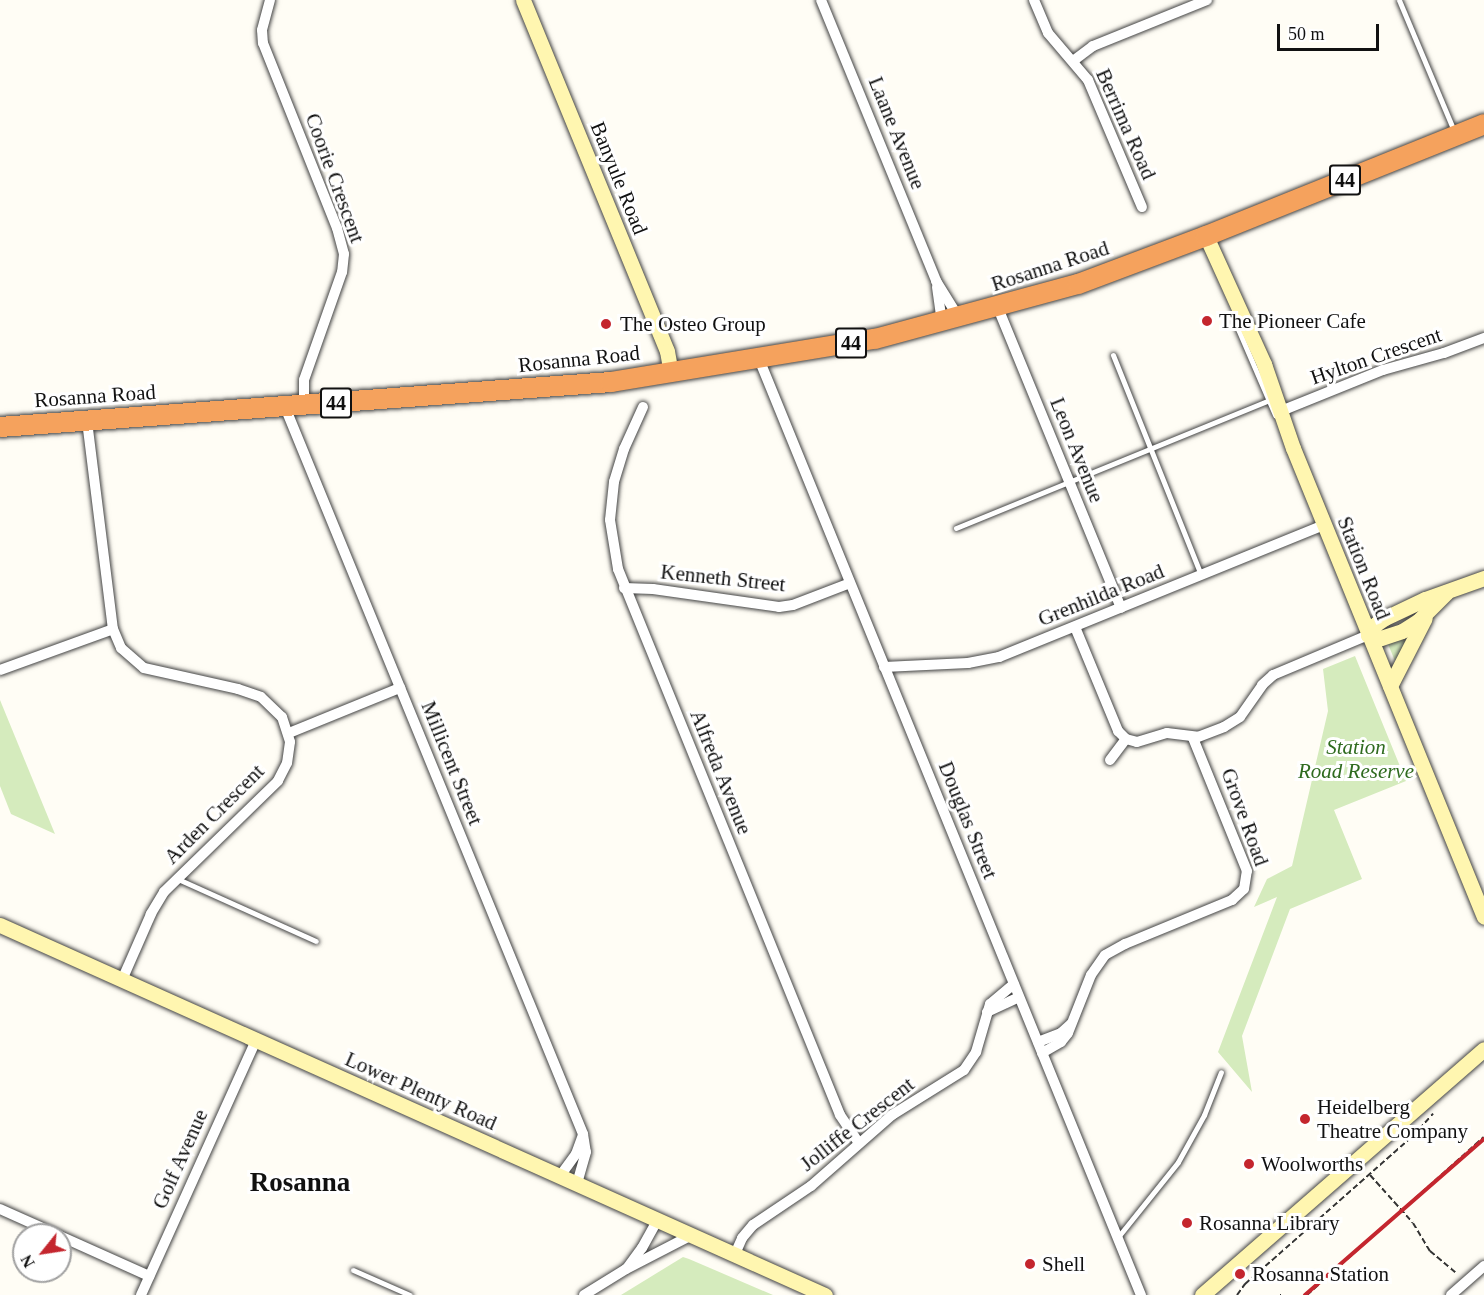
<!DOCTYPE html>
<html>
<head>
<meta charset="utf-8">
<style>
	body { margin:0 }
	#map { position:relative; width:1484px; height:1295px; overflow:hidden; background:#fffdf5; font-family:"Times New Roman",serif }
	div>[style] { position:absolute }
	.green>* { inset:0; background:#d5ebbd }
	.path>* { height:2px; margin-top:-1px; transform-origin:0; background:repeating-linear-gradient(90deg,#333 0 6px,transparent 0 9px) }
	.roads { filter:drop-shadow(0 0 2px #444) drop-shadow(0 0 2px #444) }
	.lane>* { height:5px; margin:-2.5px; padding:0 2.5px; transform-origin:2.5px; border-radius:2.5px; background:#fff }
	.street>* { height:10px; margin:-5px; padding:0 5px; transform-origin:5px; border-radius:5px; background:#fff }
	.secondary>* { height:15px; margin:-7.5px; padding:0 7.5px; transform-origin:7.5px; border-radius:7.5px; background:#fff6b0 }
	.highway>* { height:20px; margin:-10px; padding:0 10px; transform-origin:10px; border-radius:10px; background:#f5a25d }
	.rail>* { height:4px; margin:-2px; padding:0 2px; transform-origin:2px; border-radius:2px; background:#c4262e }
	.dots>* { width:16px; height:16px; translate:-50% -50%; box-sizing:border-box; border:3px solid #fff; border-radius:50% }
	span { translate:-50% -50%; white-space:nowrap; text-align:center; line-height:1.15; -webkit-text-stroke:6px #fff; paint-order:stroke }
	.shield-label span { padding:2px 4px; background:#fff; border:2px solid; border-radius:4px; -webkit-text-stroke-width:0 }
	.shield-label { font-size:20px; color:#111; font-weight:700 }
	.street-label { font-size:21px; color:#111 }
	.poi-label { font-size:21px; color:#111 }
	.left { translate:0 -50%; text-align:left }
	.park-label { font-size:21px; color:#2f6b1f; font-style:italic }
	.district-label { font-size:27px; color:#111; font-weight:700 }
	.north { position:absolute; left:12px; top:1223px; width:60px; height:60px; box-sizing:border-box; background:#fff; border:2px solid #a0a0a0; border-radius:50%; rotate:240deg; font-size:16px; font-weight:700; line-height:24px; text-align:center; color:#111 }
	.north::after { content:''; display:block; margin:auto; width:21px; height:27px; background:#c4262e; clip-path:polygon(50% 0,100% 100%,50% 72%,0 100%) }
	.scale { position:absolute; left:1277px; top:24px; width:102px; height:27px; box-sizing:border-box; border:3px solid #111; border-top:0; padding-left:8px; font-size:18px; line-height:21px; white-space:nowrap; color:#111; -webkit-text-stroke:4px #fff; paint-order:stroke }
</style>
</head>
<body>
<div id="map">
	<div class="green">
		<i style="clip-path:polygon(1410px 634px,1395px 661px,1388px 644px)"></i>
		<i style="clip-path:polygon(1355px 656px,1406px 781px,1334px 810px,1362px 879px,1290px 909px,1242px 1036px,1252px 1092px,1218px 1052px,1277px 897px,1254px 907px,1267px 879px,1292px 866px,1328px 711px,1323px 669px)"></i>
		<i style="clip-path:polygon(0 700px,55px 834px,11px 814px,0 786px)"></i>
		<i style="clip-path:polygon(683px 1257px,689px 1259px,773px 1295px,621px 1295px)"></i>
	</div>
	<div class="path">
		<i style="left:1370px;top:1175px;width:64px;rotate:48.1deg"></i>
		<i style="left:1413px;top:1223px;width:33px;rotate:59deg"></i>
		<i style="left:1430px;top:1251px;width:33px;rotate:40deg"></i>
		<i style="left:1237px;top:1295px;width:14px;rotate:-54deg"></i>
		<i style="left:1245px;top:1284px;width:224px;rotate:-41.4deg"></i>
		<i style="left:1413px;top:1136px;width:30px;rotate:-48deg"></i>
		<i style="left:1280px;top:1295px;width:1px"></i>
		<i style="left:1307px;top:1295px;width:237px;rotate:-41.8deg"></i>
	</div>
	<div class="roads">
		<div class="lane">
			<i style="left:1399px;top:0;width:142px;rotate:67.2deg"></i>
			<i style="left:1235px;top:316px;width:13px;rotate:77deg"></i>
			<i style="left:1238px;top:329px;width:94px;rotate:66.7deg"></i>
			<i style="left:1113px;top:355px;width:237px;rotate:68.2deg"></i>
			<i style="left:956px;top:528px;width:336px;rotate:-22.2deg"></i>
			<i style="left:178px;top:879px;width:151px;rotate:24.2deg"></i>
			<i style="left:1118px;top:1237px;width:96px;rotate:-51.3deg"></i>
			<i style="left:1178px;top:1162px;width:54px;rotate:-61deg"></i>
			<i style="left:1204px;top:1115px;width:46px;rotate:-68.4deg"></i>
			<i style="left:353px;top:1270px;width:62px;rotate:23.7deg"></i>
		</div>
		<div class="street">
			<i style="left:270px;top:0;width:31px;rotate:105deg"></i>
			<i style="left:262px;top:30px;width:13px;rotate:86deg"></i>
			<i style="left:263px;top:43px;width:199px;rotate:68.2deg"></i>
			<i style="left:337px;top:228px;width:27px;rotate:75deg"></i>
			<i style="left:344px;top:254px;width:18px;rotate:96deg"></i>
			<i style="left:342px;top:272px;width:114px;rotate:109.4deg"></i>
			<i style="left:304px;top:380px;width:25px;rotate:90deg"></i>
			<i style="left:821px;top:0;width:304px;rotate:67.7deg"></i>
			<i style="left:936px;top:281px;width:44px;rotate:58.1deg"></i>
			<i style="left:1034px;top:0;width:36px;rotate:67deg"></i>
			<i style="left:1048px;top:33px;width:62px;rotate:49.6deg"></i>
			<i style="left:1088px;top:80px;width:138px;rotate:67deg"></i>
			<i style="left:1073px;top:61px;width:25px;rotate:-37deg"></i>
			<i style="left:1093px;top:46px;width:123px;rotate:-22deg"></i>
			<i style="left:937px;top:287px;width:36px;rotate:82deg"></i>
			<i style="left:998px;top:308px;width:324px;rotate:67.7deg"></i>
			<i style="left:759px;top:359px;width:1011px;rotate:67.8deg"></i>
			<i style="left:285px;top:407px;width:786px;rotate:67.71deg"></i>
			<i style="left:583px;top:1134px;width:18px;rotate:81deg"></i>
			<i style="left:586px;top:1152px;width:32px;rotate:106deg"></i>
			<i style="left:643px;top:407px;width:46px;rotate:114.3deg"></i>
			<i style="left:624px;top:449px;width:34px;rotate:107deg"></i>
			<i style="left:614px;top:482px;width:38px;rotate:96deg"></i>
			<i style="left:610px;top:520px;width:50px;rotate:80.7deg"></i>
			<i style="left:618px;top:569px;width:589px;rotate:67.87deg"></i>
			<i style="left:840px;top:1115px;width:32px;rotate:56deg"></i>
			<i style="left:1281px;top:411px;width:110px;rotate:-21.9deg"></i>
			<i style="left:1383px;top:370px;width:63px;rotate:-15.6deg"></i>
			<i style="left:1444px;top:353px;width:43px;rotate:-20.6deg"></i>
			<i style="left:87px;top:421px;width:210px;rotate:82.9deg"></i>
			<i style="left:113px;top:629px;width:21px;rotate:67deg"></i>
			<i style="left:121px;top:648px;width:30px;rotate:41deg"></i>
			<i style="left:144px;top:668px;width:96px;rotate:12.6deg"></i>
			<i style="left:238px;top:689px;width:24px;rotate:19deg"></i>
			<i style="left:261px;top:697px;width:29px;rotate:44deg"></i>
			<i style="left:282px;top:717px;width:26px;rotate:72deg"></i>
			<i style="left:290px;top:742px;width:21px;rotate:98deg"></i>
			<i style="left:287px;top:763px;width:20px;rotate:117deg"></i>
			<i style="left:278px;top:781px;width:159px;rotate:135.8deg"></i>
			<i style="left:164px;top:892px;width:26px;rotate:121deg"></i>
			<i style="left:151px;top:914px;width:72px;rotate:113.7deg"></i>
			<i style="left:624px;top:588px;width:29px;rotate:2deg"></i>
			<i style="left:653px;top:589px;width:127px;rotate:8.1deg"></i>
			<i style="left:779px;top:607px;width:14px;rotate:-8deg"></i>
			<i style="left:793px;top:605px;width:61px;rotate:-21.1deg"></i>
			<i style="left:1075px;top:627px;width:113px;rotate:67.5deg"></i>
			<i style="left:1118px;top:731px;width:11px;rotate:45deg"></i>
			<i style="left:1126px;top:739px;width:11px;rotate:15deg"></i>
			<i style="left:1137px;top:742px;width:31px;rotate:-17deg"></i>
			<i style="left:1167px;top:733px;width:31px;rotate:7deg"></i>
			<i style="left:1198px;top:737px;width:28px;rotate:-21deg"></i>
			<i style="left:1224px;top:727px;width:19px;rotate:-32deg"></i>
			<i style="left:1240px;top:717px;width:39px;rotate:-55deg"></i>
			<i style="left:1262px;top:685px;width:15px;rotate:-42deg"></i>
			<i style="left:1273px;top:675px;width:103px;rotate:-22.8deg"></i>
			<i style="left:884px;top:667px;width:84px;rotate:-2.7deg"></i>
			<i style="left:968px;top:663px;width:32px;rotate:-11deg"></i>
			<i style="left:999px;top:657px;width:351px;rotate:-22.1deg"></i>
			<i style="left:0;top:670px;width:120px;rotate:-19.9deg"></i>
			<i style="left:289px;top:733px;width:120px;rotate:-22.1deg"></i>
			<i style="left:1110px;top:760px;width:26px;rotate:-53deg"></i>
			<i style="left:987px;top:1012px;width:35px;rotate:-25deg"></i>
			<i style="left:1038px;top:1042px;width:25px;rotate:-21deg"></i>
			<i style="left:1061px;top:1033px;width:13px;rotate:-42deg"></i>
			<i style="left:1042px;top:1053px;width:22px;rotate:-30deg"></i>
			<i style="left:1061px;top:1042px;width:11px;rotate:-52deg"></i>
			<i style="left:1068px;top:1033px;width:62px;rotate:-68.4deg"></i>
			<i style="left:1091px;top:975px;width:24px;rotate:-55deg"></i>
			<i style="left:1105px;top:955px;width:23px;rotate:-29deg"></i>
			<i style="left:1125px;top:944px;width:116px;rotate:-22.4deg"></i>
			<i style="left:1232px;top:900px;width:16px;rotate:-43deg"></i>
			<i style="left:1244px;top:889px;width:18px;rotate:-81deg"></i>
			<i style="left:1247px;top:871px;width:144px;rotate:-112.1deg"></i>
			<i style="left:560px;top:1176px;width:27px;rotate:-54deg"></i>
			<i style="left:576px;top:1154px;width:20px;rotate:-70deg"></i>
			<i style="left:0;top:1209px;width:64px;rotate:24.1deg"></i>
			<i style="left:60px;top:1236px;width:98px;rotate:24.2deg"></i>
			<i style="left:735px;top:1254px;width:17px;rotate:-66deg"></i>
			<i style="left:742px;top:1238px;width:17px;rotate:-50deg"></i>
			<i style="left:753px;top:1225px;width:70px;rotate:-33.9deg"></i>
			<i style="left:811px;top:1186px;width:108px;rotate:-41.2deg"></i>
			<i style="left:892px;top:1115px;width:85px;rotate:-32deg"></i>
			<i style="left:964px;top:1070px;width:22px;rotate:-56deg"></i>
			<i style="left:976px;top:1052px;width:50px;rotate:-73.7deg"></i>
			<i style="left:990px;top:1004px;width:31px;rotate:-40deg"></i>
			<i style="left:628px;top:1267px;width:24px;rotate:-54deg"></i>
			<i style="left:642px;top:1248px;width:33px;rotate:-61deg"></i>
			<i style="left:141px;top:1295px;width:280px;rotate:-65.7deg"></i>
			<i style="left:584px;top:1295px;width:49px;rotate:-31.8deg"></i>
			<i style="left:626px;top:1269px;width:74px;rotate:-27.3deg"></i>
			<i style="left:1451px;top:1295px;width:44px;rotate:-41.3deg"></i>
		</div>
		<div class="secondary">
			<i style="left:523px;top:0;width:379px;rotate:67.7deg"></i>
			<i style="left:667px;top:351px;width:22px;rotate:80deg"></i>
			<i style="left:1206px;top:236px;width:141px;rotate:65.6deg"></i>
			<i style="left:1264px;top:364px;width:89px;rotate:71deg"></i>
			<i style="left:1293px;top:448px;width:506px;rotate:67.84deg"></i>
			<i style="left:1368px;top:635px;width:14px;rotate:-54deg"></i>
			<i style="left:1376px;top:624px;width:11px;rotate:-34deg"></i>
			<i style="left:1385px;top:618px;width:44px;rotate:-25.4deg"></i>
			<i style="left:1425px;top:599px;width:63px;rotate:-19.6deg"></i>
			<i style="left:1368px;top:635px;width:13px;rotate:13deg"></i>
			<i style="left:1381px;top:638px;width:22px;rotate:-18deg"></i>
			<i style="left:1402px;top:631px;width:19px;rotate:-32deg"></i>
			<i style="left:1418px;top:621px;width:40px;rotate:-45deg"></i>
			<i style="left:1390px;top:686px;width:76px;rotate:-62.8deg"></i>
			<i style="left:0;top:925px;width:904px;rotate:24.16deg"></i>
			<i style="left:1202px;top:1295px;width:374px;rotate:-41.1deg"></i>
		</div>
		<div class="highway">
			<i style="left:0;top:427px;width:613px;rotate:-4.21deg"></i>
			<i style="left:611px;top:382px;width:267px;rotate:-9.3deg"></i>
			<i style="left:875px;top:339px;width:210px;rotate:-15.2deg"></i>
			<i style="left:1078px;top:284px;width:137px;rotate:-20.6deg"></i>
			<i style="left:1206px;top:236px;width:300px;rotate:-21.9deg"></i>
		</div>
	</div>
	<div class="rail">
		<i style="left:1305px;top:1295px;width:237px;rotate:-41.1deg"></i>
	</div>
	<div class="dots">
		<i style="left:1207px;top:321px;background:#c4262e"></i>
		<i style="left:606px;top:324px;background:#c4262e"></i>
		<i style="left:1305px;top:1119px;background:#c4262e"></i>
		<i style="left:1249px;top:1164px;background:#c4262e"></i>
		<i style="left:1187px;top:1223px;background:#c4262e"></i>
		<i style="left:1030px;top:1264px;background:#c4262e"></i>
		<i style="left:1240px;top:1274px;background:#c4262e"></i>
	</div>
	<div class="shield-label">
		<span style="left:1345px;top:180px">44</span>
		<span style="left:851px;top:343px">44</span>
		<span style="left:336px;top:403px">44</span>
	</div>
	<div class="street-label">
		<span style="left:1126px;top:124px;rotate:66deg">Berrima Road</span>
		<span style="left:897px;top:133px;rotate:68deg">Laane Avenue</span>
		<span style="left:335px;top:178px;rotate:70deg">Coorie Crescent</span>
		<span style="left:619px;top:178px;rotate:68deg">Banyule Road</span>
		<span style="left:1050px;top:266px;rotate:-18deg">Rosanna Road</span>
		<span style="left:1376px;top:356px;rotate:-19deg">Hylton Crescent</span>
		<span style="left:579px;top:359px;rotate:-6deg">Rosanna Road</span>
		<span style="left:95px;top:396px;rotate:-4deg">Rosanna Road</span>
		<span style="left:1077px;top:450px;rotate:68deg">Leon Avenue</span>
		<span style="left:1364px;top:568px;rotate:68deg">Station Road</span>
		<span style="left:723px;top:578px;rotate:6deg">Kenneth Street</span>
		<span style="left:1101px;top:595px;rotate:-22deg">Grenhilda Road</span>
		<span style="left:452px;top:763px;rotate:68deg">Millicent Street</span>
		<span style="left:721px;top:772px;rotate:68deg">Alfreda Avenue</span>
		<span style="left:214px;top:814px;rotate:-45deg">Arden Crescent</span>
		<span style="left:1245px;top:817px;rotate:70deg">Grove Road</span>
		<span style="left:968px;top:820px;rotate:68deg">Douglas Street</span>
		<span style="left:421px;top:1091px;rotate:24deg">Lower Plenty Road</span>
		<span style="left:857px;top:1124px;rotate:-38deg">Jolliffe Crescent</span>
		<span style="left:180px;top:1159px;rotate:-66deg">Golf Avenue</span>
	</div>
	<div class="poi-label">
		<span class="left" style="left:1219px;top:321px">The Pioneer Cafe</span>
		<span class="left" style="left:620px;top:324px">The Osteo Group</span>
		<span class="left" style="left:1317px;top:1119px">Heidelberg<br>Theatre Company</span>
		<span class="left" style="left:1261px;top:1164px">Woolworths</span>
		<span class="left" style="left:1199px;top:1223px">Rosanna Library</span>
		<span class="left" style="left:1042px;top:1264px">Shell</span>
		<span class="left" style="left:1252px;top:1274px">Rosanna Station</span>
	</div>
	<div class="park-label">
		<span style="left:1356px;top:759px">Station<br>Road Reserve</span>
	</div>
	<div class="district-label">
		<span style="left:300px;top:1183px">Rosanna</span>
	</div>
	<div class="north">N</div>
	<div class="scale">50 m</div>
</div>
</body>
</html>
